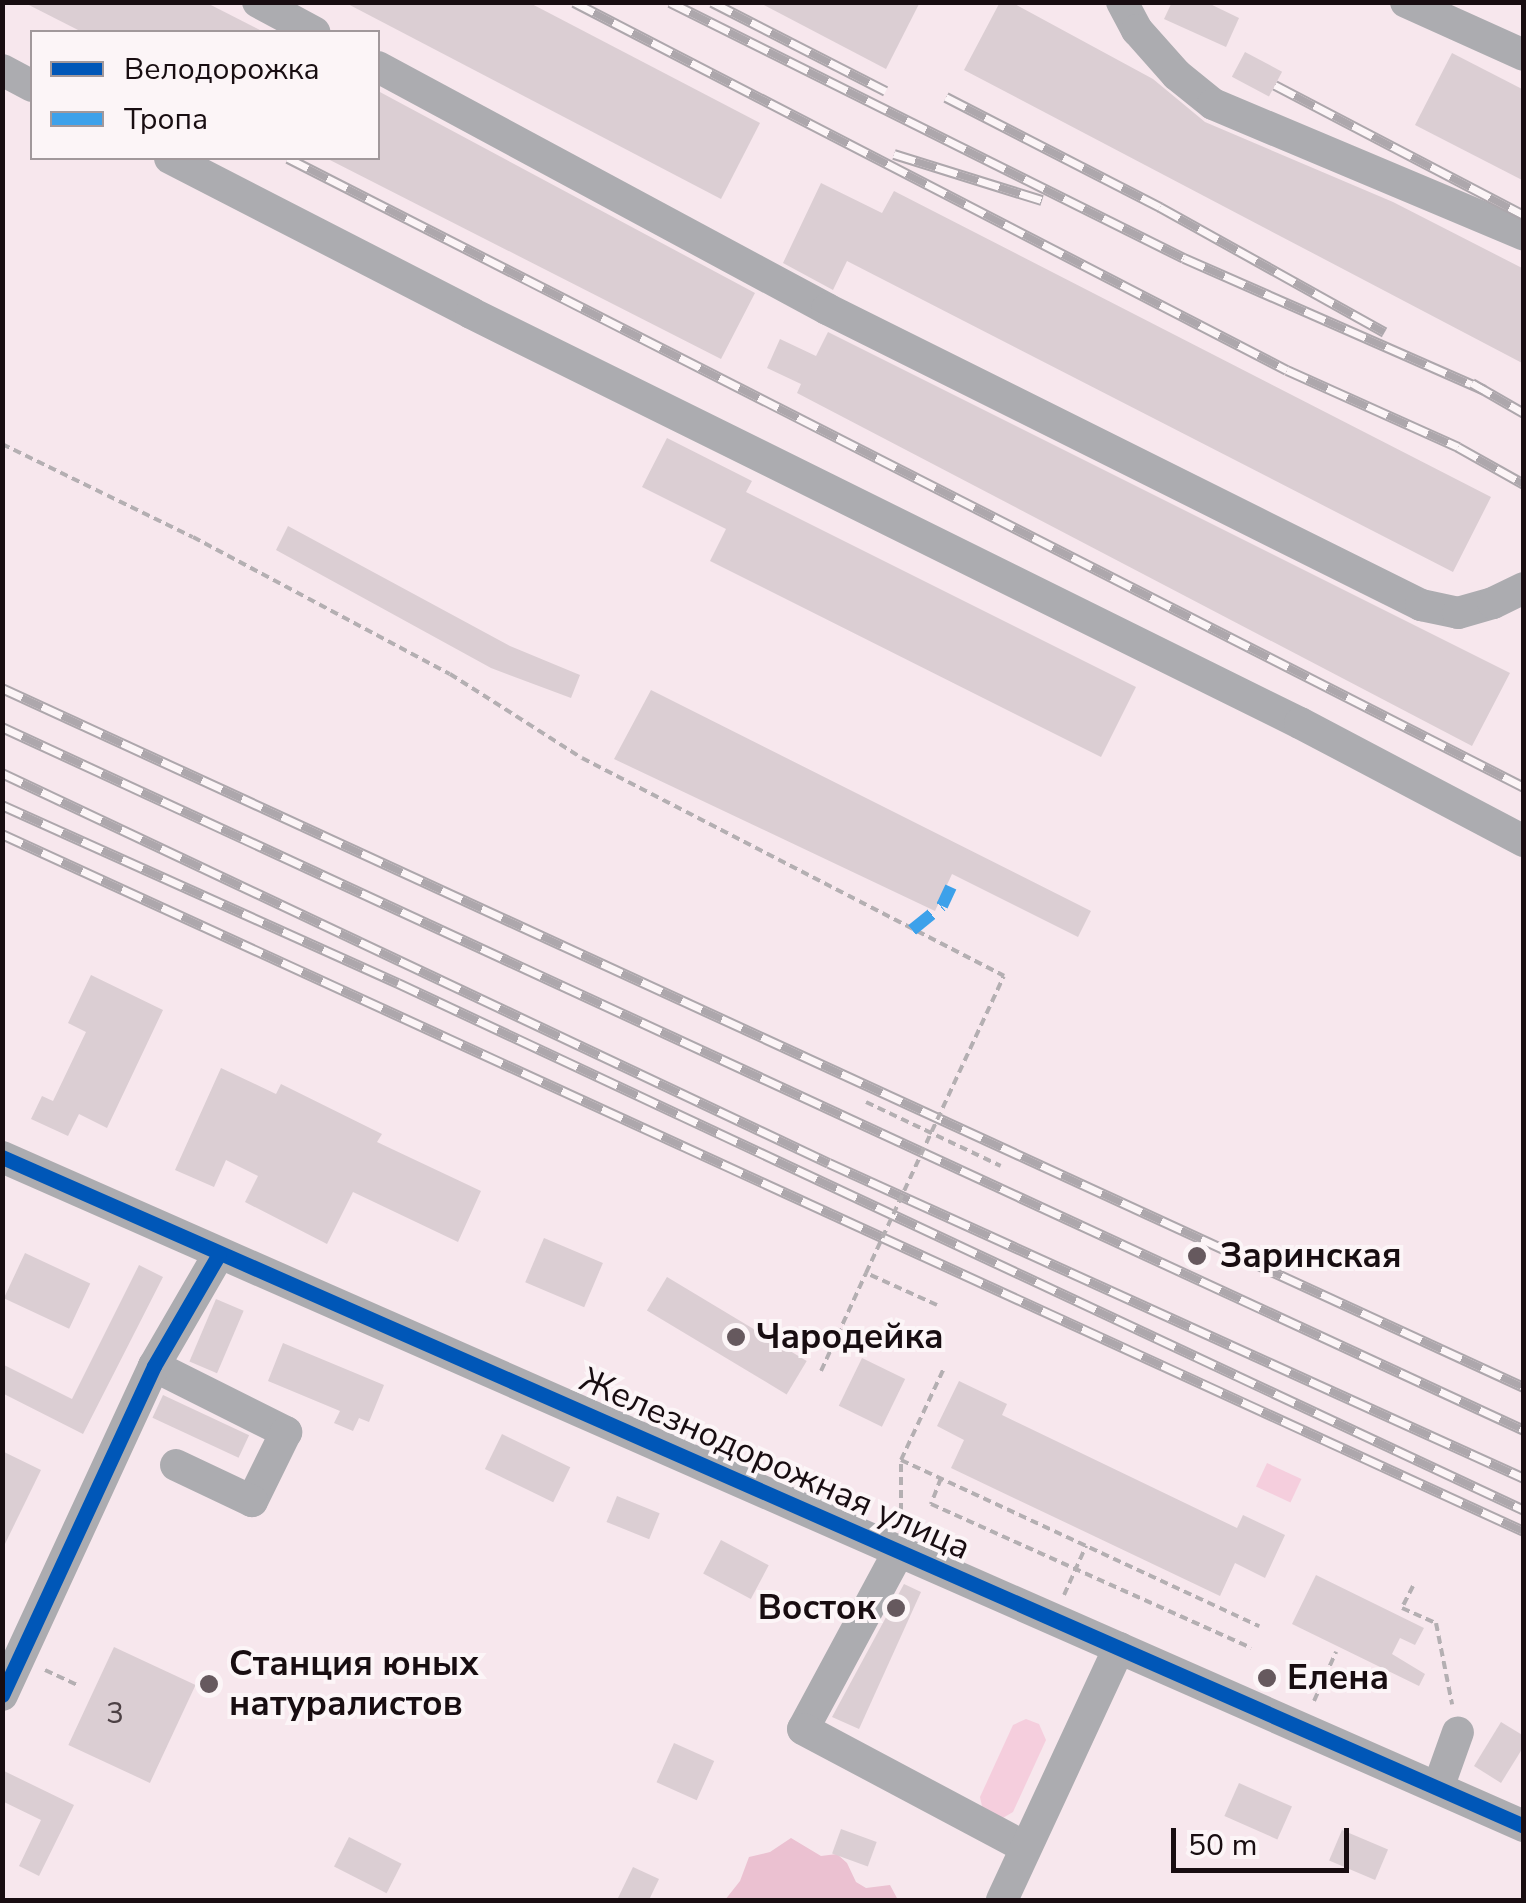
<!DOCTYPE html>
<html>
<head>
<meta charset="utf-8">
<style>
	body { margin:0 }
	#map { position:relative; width:1526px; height:1903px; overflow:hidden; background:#f7e7ed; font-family:"Nunito Sans",sans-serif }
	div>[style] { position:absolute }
	.green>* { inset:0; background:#f5cedd; transform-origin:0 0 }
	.forest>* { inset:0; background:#ebc1d1 }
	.building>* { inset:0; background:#dbced3; transform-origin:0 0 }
	.path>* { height:4px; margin-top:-2px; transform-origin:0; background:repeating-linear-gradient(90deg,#b4afb2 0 8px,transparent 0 13px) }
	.minor>* { height:32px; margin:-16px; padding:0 16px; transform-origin:16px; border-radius:16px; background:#acacb0 }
	.rail>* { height:11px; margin-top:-5.5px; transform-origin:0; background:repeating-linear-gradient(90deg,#fcf5f7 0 22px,#ada7ac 0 44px); box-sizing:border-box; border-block:2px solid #ada7ac }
	.path-bridge>* { height:4px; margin-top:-2px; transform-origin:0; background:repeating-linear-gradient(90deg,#b4afb2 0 8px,transparent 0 13px) }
	.quiet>* { height:12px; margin-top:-6px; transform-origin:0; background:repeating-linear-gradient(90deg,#3da1ea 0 25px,transparent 0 37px) }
	.cycleway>* { height:15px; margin:-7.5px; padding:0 7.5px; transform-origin:7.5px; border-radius:7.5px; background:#0057b8 }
	.dots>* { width:28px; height:28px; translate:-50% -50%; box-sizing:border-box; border:5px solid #fcf5f7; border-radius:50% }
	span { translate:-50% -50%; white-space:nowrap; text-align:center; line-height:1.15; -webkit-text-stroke:8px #fcf5f7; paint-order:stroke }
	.number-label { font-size:30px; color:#4c4044 }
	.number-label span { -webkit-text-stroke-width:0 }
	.poi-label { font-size:35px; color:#180d11; font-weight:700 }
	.left { translate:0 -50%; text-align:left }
	.right { translate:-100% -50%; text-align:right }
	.street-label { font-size:35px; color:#180d11 }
	.frame { position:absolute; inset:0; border:5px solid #180d11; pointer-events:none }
	.legend { position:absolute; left:30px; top:30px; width:350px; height:130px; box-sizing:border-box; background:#fcf5f7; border:2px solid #a1989b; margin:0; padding:12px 18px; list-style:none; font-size:30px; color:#180d11 }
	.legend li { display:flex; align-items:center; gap:20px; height:50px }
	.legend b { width:50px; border:2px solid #a1989b }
	.scale { position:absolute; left:1171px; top:1828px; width:178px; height:45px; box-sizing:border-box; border:5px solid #180d11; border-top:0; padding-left:12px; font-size:30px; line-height:35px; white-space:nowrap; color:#180d11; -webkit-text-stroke:8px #fcf5f7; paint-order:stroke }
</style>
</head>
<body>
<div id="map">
	<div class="green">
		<i style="left:1267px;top:1463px;width:38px;height:26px;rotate:25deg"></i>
		<i style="clip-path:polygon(1026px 1719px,1039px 1724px,1046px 1740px,1013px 1812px,1001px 1819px,983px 1811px,980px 1797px,1013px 1725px)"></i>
	</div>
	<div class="forest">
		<i style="clip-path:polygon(791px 1838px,821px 1856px,837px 1854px,847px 1863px,856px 1882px,866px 1888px,890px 1885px,898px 1900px,725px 1900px,740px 1881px,749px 1857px,770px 1852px)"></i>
	</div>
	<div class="building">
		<i style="clip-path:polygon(23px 2px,205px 2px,264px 32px,82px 32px)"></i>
		<i style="clip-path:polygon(344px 2px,528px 2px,760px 123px,721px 199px)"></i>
		<i style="clip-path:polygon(758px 2px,920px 2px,886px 69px)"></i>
		<i style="clip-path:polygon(1000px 2px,1011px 2px,1153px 79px,1205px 122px,1393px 202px,1524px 269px,1524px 364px,964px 70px)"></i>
		<i style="clip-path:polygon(1172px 2px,1206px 2px,1239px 18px,1226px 47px,1164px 19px)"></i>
		<i style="left:1245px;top:52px;width:42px;height:28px;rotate:28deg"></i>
		<i style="clip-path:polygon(1452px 53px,1524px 90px,1524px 181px,1415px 125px)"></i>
		<i style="clip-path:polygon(378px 91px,755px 293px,721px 359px,326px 158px,378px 158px)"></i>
		<i style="clip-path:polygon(821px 183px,882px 213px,894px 191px,1491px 497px,1453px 572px,847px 261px,833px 290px,783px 263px)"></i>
		<i style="clip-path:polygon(828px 332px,1510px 673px,1472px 746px,797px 393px,801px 384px,767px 368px,780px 339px,816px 356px)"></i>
		<i style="clip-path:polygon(667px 438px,752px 481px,746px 492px,1136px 687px,1101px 757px,710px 561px,726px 529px,642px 487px)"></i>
		<i style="clip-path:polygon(288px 526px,510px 646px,580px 675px,571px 698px,491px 668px,276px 550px)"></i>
		<i style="clip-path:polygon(651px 690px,1091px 911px,1078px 937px,952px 874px,935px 911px,614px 759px)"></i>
		<i style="clip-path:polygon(91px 975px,163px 1010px,107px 1128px,79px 1114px,68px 1136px,31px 1119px,42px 1096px,53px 1101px,86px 1032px,68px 1023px)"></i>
		<i style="clip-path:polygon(221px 1068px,276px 1094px,281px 1084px,382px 1134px,377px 1142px,481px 1191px,458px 1242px,353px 1192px,327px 1244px,245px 1202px,258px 1176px,226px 1160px,214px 1187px,175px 1170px)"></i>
		<i style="left:544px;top:1238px;width:64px;height:48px;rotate:23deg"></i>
		<i style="left:25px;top:1253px;width:72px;height:50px;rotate:25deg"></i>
		<i style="clip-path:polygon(139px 1265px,163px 1277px,83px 1434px,2px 1393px,2px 1364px,72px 1399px)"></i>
		<i style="left:667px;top:1277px;width:163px;height:39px;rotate:31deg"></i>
		<i style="left:216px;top:1299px;width:30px;height:68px;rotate:23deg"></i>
		<i style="clip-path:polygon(283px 1343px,384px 1385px,369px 1422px,359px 1418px,353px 1431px,334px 1423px,340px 1411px,268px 1381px)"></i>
		<i style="left:862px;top:1358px;width:48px;height:53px;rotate:26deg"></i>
		<i style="clip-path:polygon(959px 1381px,1007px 1404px,1002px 1415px,1237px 1528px,1243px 1515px,1285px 1535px,1265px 1578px,1235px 1563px,1220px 1596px,951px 1468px,964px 1440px,937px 1426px)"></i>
		<i style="left:163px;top:1395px;width:95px;height:25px;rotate:25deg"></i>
		<i style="left:502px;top:1434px;width:76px;height:39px;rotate:26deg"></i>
		<i style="clip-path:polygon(2px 1451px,41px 1470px,2px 1550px)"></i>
		<i style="left:617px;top:1496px;width:46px;height:28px;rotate:22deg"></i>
		<i style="left:721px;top:1540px;width:54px;height:38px;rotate:28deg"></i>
		<i style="clip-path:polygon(1316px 1575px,1424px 1628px,1415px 1645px,1400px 1638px,1392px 1654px,1425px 1674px,1419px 1686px,1292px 1624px)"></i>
		<i style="clip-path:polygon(904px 1584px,921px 1592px,859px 1729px,832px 1717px)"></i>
		<i style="left:114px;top:1647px;width:90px;height:108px;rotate:25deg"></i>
		<i style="clip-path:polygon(1501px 1722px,1524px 1736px,1524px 1746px,1501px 1783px,1474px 1766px)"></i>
		<i style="left:674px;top:1743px;width:44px;height:43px;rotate:24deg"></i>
		<i style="clip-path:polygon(2px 1770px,74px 1805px,39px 1876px,19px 1866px,41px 1820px,2px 1801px)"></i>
		<i style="left:1239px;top:1783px;width:58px;height:36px;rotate:24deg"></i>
		<i style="left:841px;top:1829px;width:38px;height:26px;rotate:20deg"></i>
		<i style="left:1342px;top:1830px;width:50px;height:33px;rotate:23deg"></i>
		<i style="left:349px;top:1837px;width:59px;height:33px;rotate:27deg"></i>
		<i style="clip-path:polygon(633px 1867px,659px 1879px,649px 1900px,617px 1900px)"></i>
	</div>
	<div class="path">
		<i style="left:2px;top:444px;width:212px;rotate:26deg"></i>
		<i style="left:193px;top:537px;width:291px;rotate:28.1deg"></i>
		<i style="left:450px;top:674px;width:156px;rotate:32.5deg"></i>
		<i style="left:582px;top:758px;width:475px;rotate:27.3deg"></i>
		<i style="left:866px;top:1102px;width:149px;rotate:25.4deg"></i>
		<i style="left:821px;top:1371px;width:108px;rotate:-65.3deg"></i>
		<i style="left:901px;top:1460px;width:395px;rotate:24.9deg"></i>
		<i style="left:941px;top:1478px;width:28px;rotate:111deg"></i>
		<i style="left:931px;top:1504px;width:351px;rotate:24.2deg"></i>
		<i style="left:901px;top:1524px;width:64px;rotate:-90deg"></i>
		<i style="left:901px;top:1460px;width:102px;rotate:-64.9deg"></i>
		<i style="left:1413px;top:1586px;width:25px;rotate:117deg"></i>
		<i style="left:1402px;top:1608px;width:37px;rotate:24deg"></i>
		<i style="left:1436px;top:1623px;width:83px;rotate:78.8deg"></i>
		<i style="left:1064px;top:1595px;width:54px;rotate:-65.8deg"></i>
		<i style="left:45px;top:1670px;width:35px;rotate:25deg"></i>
		<i style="left:1314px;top:1701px;width:54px;rotate:-65.8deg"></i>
	</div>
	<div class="minor">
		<i style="left:258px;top:2px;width:64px;rotate:28.2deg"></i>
		<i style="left:1122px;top:2px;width:32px;rotate:62deg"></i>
		<i style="left:1137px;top:30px;width:60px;rotate:48.4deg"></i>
		<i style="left:1177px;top:75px;width:46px;rotate:38.9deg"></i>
		<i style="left:1213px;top:104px;width:337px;rotate:22.8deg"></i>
		<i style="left:1406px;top:2px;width:129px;rotate:24.2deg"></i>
		<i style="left:378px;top:67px;width:510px;rotate:28.32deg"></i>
		<i style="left:827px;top:309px;width:664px;rotate:26.49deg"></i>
		<i style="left:1421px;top:605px;width:38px;rotate:12deg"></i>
		<i style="left:1458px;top:613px;width:36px;rotate:-16deg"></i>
		<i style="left:1493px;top:603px;width:34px;rotate:-26deg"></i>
		<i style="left:2px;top:70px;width:34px;rotate:28deg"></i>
		<i style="left:170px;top:158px;width:339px;rotate:27.2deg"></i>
		<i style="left:471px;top:313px;width:925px;rotate:26.32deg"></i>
		<i style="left:1300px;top:723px;width:253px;rotate:27.8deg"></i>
		<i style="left:2px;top:1157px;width:1663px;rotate:23.73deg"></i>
		<i style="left:154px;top:1366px;width:148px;rotate:26.6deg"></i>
		<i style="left:286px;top:1432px;width:77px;rotate:116.2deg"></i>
		<i style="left:252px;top:1501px;width:84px;rotate:-154.7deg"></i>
		<i style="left:899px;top:1551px;width:202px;rotate:118.3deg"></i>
		<i style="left:803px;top:1729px;width:251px;rotate:28deg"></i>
		<i style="left:2px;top:1695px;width:362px;rotate:-65.2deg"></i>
		<i style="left:154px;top:1366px;width:129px;rotate:-59.9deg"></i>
		<i style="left:1438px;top:1788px;width:59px;rotate:-70.3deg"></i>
		<i style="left:1002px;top:1900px;width:278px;rotate:-65.1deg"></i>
	</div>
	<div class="rail">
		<i style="left:574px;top:2px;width:802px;rotate:27.3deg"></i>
		<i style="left:1287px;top:370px;width:188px;rotate:24.2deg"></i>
		<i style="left:1458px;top:447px;width:76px;rotate:29.3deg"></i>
		<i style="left:670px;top:2px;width:574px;rotate:26.48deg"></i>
		<i style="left:1184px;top:258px;width:328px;rotate:23.7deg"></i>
		<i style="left:712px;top:2px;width:195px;rotate:27.1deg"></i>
		<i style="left:1275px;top:85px;width:281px;rotate:27.6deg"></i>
		<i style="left:946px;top:97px;width:241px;rotate:27.2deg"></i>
		<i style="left:1160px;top:207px;width:257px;rotate:29.1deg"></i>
		<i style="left:894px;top:154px;width:155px;rotate:17.3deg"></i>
		<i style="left:288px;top:158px;width:1387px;rotate:26.97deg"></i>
		<i style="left:1472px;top:383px;width:60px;rotate:30deg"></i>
		<i style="left:2px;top:688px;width:1675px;rotate:24.67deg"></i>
		<i style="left:2px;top:727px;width:1677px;rotate:24.79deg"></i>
		<i style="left:2px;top:773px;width:914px;rotate:25.25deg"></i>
		<i style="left:829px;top:1163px;width:763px;rotate:24.38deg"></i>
		<i style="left:2px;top:805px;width:434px;rotate:24.2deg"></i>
		<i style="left:398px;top:983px;width:1243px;rotate:25.08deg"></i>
		<i style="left:2px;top:834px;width:1674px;rotate:24.61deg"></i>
	</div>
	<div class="path-bridge">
		<i style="left:937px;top:1305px;width:78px;rotate:-155.7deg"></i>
		<i style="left:866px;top:1273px;width:327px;rotate:-65.1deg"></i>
	</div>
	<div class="quiet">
		<i style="left:912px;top:930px;width:38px;rotate:-39deg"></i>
		<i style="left:942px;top:906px;width:21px;rotate:-65deg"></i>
	</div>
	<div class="cycleway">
		<i style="left:2px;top:1157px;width:1663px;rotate:23.73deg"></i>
		<i style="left:2px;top:1695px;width:362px;rotate:-65.2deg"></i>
		<i style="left:154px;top:1366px;width:129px;rotate:-59.9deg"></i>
	</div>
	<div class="dots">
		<i style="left:1197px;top:1256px;background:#66595e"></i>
		<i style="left:736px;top:1337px;background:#66595e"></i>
		<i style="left:896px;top:1608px;background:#66595e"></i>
		<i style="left:1267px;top:1678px;background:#66595e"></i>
		<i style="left:209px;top:1684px;background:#66595e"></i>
	</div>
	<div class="number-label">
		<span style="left:115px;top:1714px">3</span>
	</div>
	<div class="poi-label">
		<span class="left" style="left:1220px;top:1256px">Заринская</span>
		<span class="left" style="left:756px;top:1337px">Чародейка</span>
		<span class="right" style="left:876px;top:1608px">Восток</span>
		<span class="left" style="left:229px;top:1684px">Станция юных<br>натуралистов</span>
		<span class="left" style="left:1287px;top:1678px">Елена</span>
	</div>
	<div class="street-label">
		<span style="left:775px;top:1464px;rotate:24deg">Железнодорожная улица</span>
	</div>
	<div class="frame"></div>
	<ul class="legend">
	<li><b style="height:12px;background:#0057b8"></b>Велодорожка</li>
	<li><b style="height:12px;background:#3da1ea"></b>Тропа</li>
	</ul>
	<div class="scale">50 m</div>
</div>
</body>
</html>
